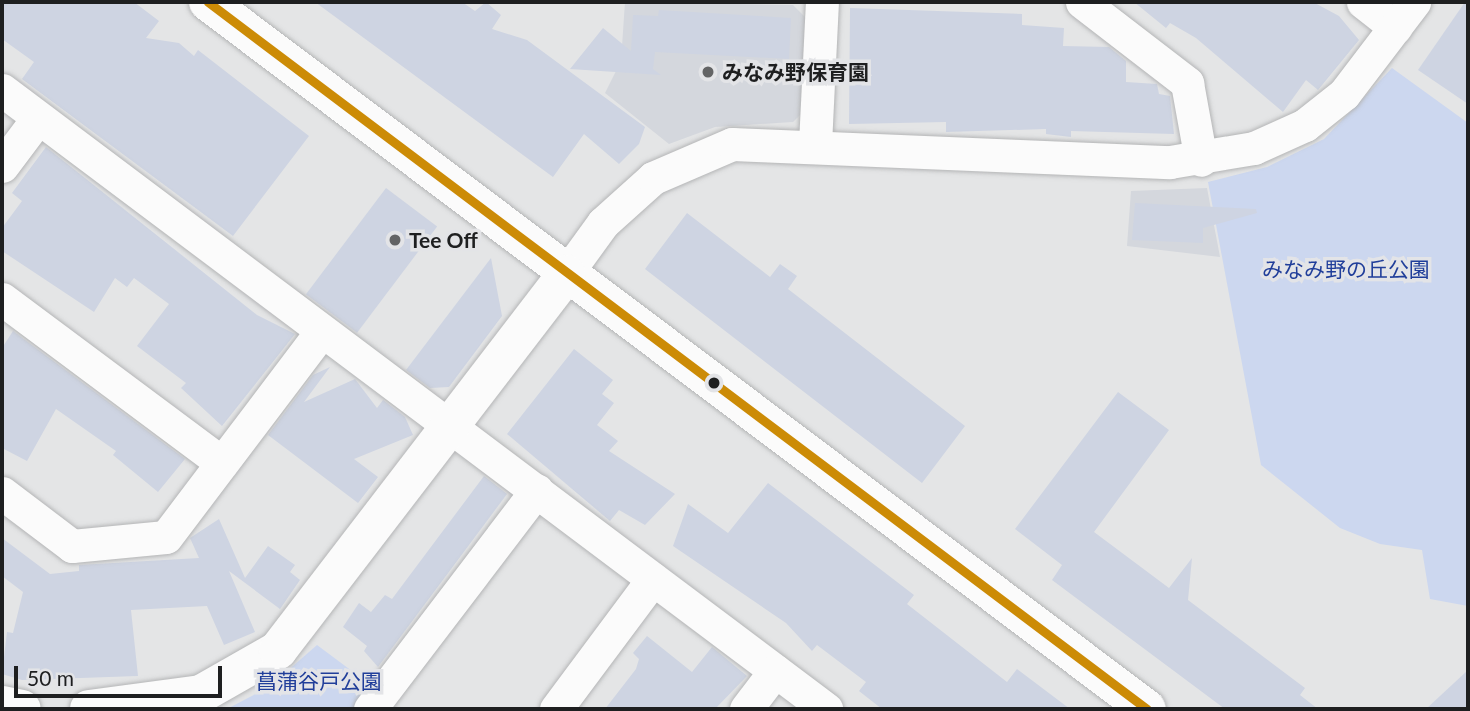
<!DOCTYPE html>
<html>
<head>
<meta charset="utf-8">
<style>
	body { margin:0 }
	#map { position:relative; width:1470px; height:711px; overflow:hidden; background:#e4e5e6; font-family:Lato,"Noto Sans JP",sans-serif }
	div>[style] { position:absolute }
	.built>* { inset:0; background:#d4d7dd }
	.green>* { inset:0; background:#ccd7ef }
	.building>* { inset:0; background:#ced4e2; transform-origin:0 0 }
	.roads { filter:drop-shadow(0 0 2px #b4b5b6) drop-shadow(0 0 2px #b4b5b6) }
	.minor>* { height:33px; margin:-16.5px; padding:0 16.5px; transform-origin:16.5px; border-radius:16.5px; background:#fbfbfb }
	.tertiary>* { height:38px; margin:-19px; padding:0 19px; transform-origin:19px; border-radius:19px; background:#fbfbfb }
	.bus-1>* { height:9px; margin:-4.5px; padding:0 4.5px; transform-origin:4.5px; border-radius:4.5px; background:#cc8b06 }
	.dots>* { width:19px; height:19px; translate:-50% -50%; box-sizing:border-box; border:4px solid #e3e4e7; border-radius:50% }
	span { translate:-50% -50%; white-space:nowrap; text-align:center; line-height:1.15; -webkit-text-stroke:7px #e3e4e7; paint-order:stroke }
	.poi-label { font-size:21px; color:#1e1f20; font-weight:700 }
	.left { translate:0 -50%; text-align:left }
	.park-label { font-size:21px; color:#203e9a }
	.frame { position:absolute; inset:0; border:4px solid #1e1f20; pointer-events:none }
	.scale { position:absolute; left:14px; top:666px; width:208px; height:32px; box-sizing:border-box; border:4px solid #1e1f20; border-top:0; padding-left:9px; font-size:21px; line-height:24px; white-space:nowrap; color:#1e1f20; -webkit-text-stroke:5px #e3e4e7; paint-order:stroke }
</style>
</head>
<body>
<div id="map">
	<div class="built">
		<i style="clip-path:polygon(625px 2px,793px 5px,805px 17px,800px 115px,793px 122px,715px 127px,669px 144px,605px 93px,621px 61px)"></i>
		<i style="clip-path:polygon(1207px 188px,1220px 257px,1127px 246px,1131px 191px)"></i>
	</div>
	<div class="green">
		<i style="clip-path:polygon(1392px 68px,1468px 123px,1468px 606px,1430px 599px,1422px 550px,1380px 544px,1340px 528px,1261px 465px,1208px 182px,1267px 167px,1324px 139px)"></i>
		<i style="clip-path:polygon(317px 645px,372px 686px,355px 709px,227px 709px,269px 687px)"></i>
	</div>
	<div class="building">
		<i style="clip-path:polygon(2px 2px,134px 2px,159px 21px,146px 38px,179px 43px,194px 56px,198px 50px,309px 136px,233px 236px,22px 79px,34px 62px,2px 39px)"></i>
		<i style="clip-path:polygon(315px 2px,462px 2px,475px 11px,486px 2px,501px 15px,492px 29px,527px 40px,645px 127px,639px 144px,619px 164px,584px 134px,553px 177px)"></i>
		<i style="clip-path:polygon(1134px 2px,1313px 2px,1339px 16px,1359px 40px,1318px 90px,1306px 80px,1283px 112px,1196px 38px,1170px 23px,1166px 28px)"></i>
		<i style="clip-path:polygon(1465px 2px,1468px 2px,1468px 104px,1418px 70px)"></i>
		<i style="clip-path:polygon(850px 8px,1022px 14px,1022px 25px,1064px 28px,1063px 46px,1109px 47px,1126px 61px,1126px 82px,1157px 84px,1159px 94px,1170px 96px,1174px 134px,1071px 131px,1071px 137px,1046px 134px,1046px 129px,946px 132px,946px 122px,849px 124px)"></i>
		<i style="clip-path:polygon(659px 10px,791px 18px,789px 59px,655px 52px,653px 69px,661px 75px,570px 69px,603px 28px,631px 51px,633px 15px,658px 16px)"></i>
		<i style="clip-path:polygon(46px 147px,257px 315px,295px 334px,222px 426px,181px 388px,186px 383px,137px 346px,169px 304px,134px 278px,127px 287px,115px 278px,94px 312px,2px 251px,2px 228px,22px 201px,12px 193px)"></i>
		<i style="left:386px;top:188px;width:64px;height:133px;rotate:37deg"></i>
		<i style="clip-path:polygon(1135px 203px,1256px 209px,1257px 213px,1203px 228px,1203px 243px,1132px 240px)"></i>
		<i style="clip-path:polygon(687px 213px,770px 277px,780px 264px,797px 276px,788px 289px,965px 426px,922px 483px,645px 269px)"></i>
		<i style="clip-path:polygon(491px 258px,502px 316px,449px 387px,430px 388px,406px 370px)"></i>
		<i style="clip-path:polygon(13px 331px,185px 459px,158px 492px,113px 455px,116px 451px,56px 409px,27px 461px,2px 448px,2px 348px)"></i>
		<i style="clip-path:polygon(574px 349px,613px 380px,602px 394px,614px 403px,597px 425px,618px 441px,609px 451px,675px 494px,645px 525px,619px 510px,610px 521px,507px 434px)"></i>
		<i style="clip-path:polygon(330px 367px,304px 402px,355px 379px,377px 408px,383px 400px,405px 417px,413px 435px,354px 459px,378px 477px,358px 503px,268px 435px,313px 375px)"></i>
		<i style="clip-path:polygon(1118px 392px,1169px 430px,1094px 532px,1169px 588px,1192px 558px,1188px 600px,1305px 688px,1300px 695px,1318px 709px,1225px 709px,1052px 580px,1062px 565px,1015px 529px)"></i>
		<i style="clip-path:polygon(484px 476px,507px 494px,378px 667px,364px 651px,367px 646px,343px 627px,359px 603px,371px 612px,385px 595px,392px 599px)"></i>
		<i style="clip-path:polygon(768px 483px,914px 595px,907px 604px,1007px 682px,1017px 669px,1070px 709px,882px 709px,859px 691px,866px 682px,817px 645px,812px 651px,786px 623px,673px 546px,688px 504px,728px 533px)"></i>
		<i style="clip-path:polygon(219px 519px,245px 578px,268px 546px,295px 565px,290px 572px,300px 580px,280px 609px,229px 571px,255px 632px,224px 645px,207px 606px,131px 610px,138px 676px,22px 680px,2px 674px,7px 632px,13px 633px,23px 592px,2px 576px,2px 538px,50px 574px,79px 571px,79px 565px,199px 558px,190px 538px)"></i>
		<i style="clip-path:polygon(647px 636px,692px 672px,712px 647px,747px 676px,715px 709px,605px 709px,636px 669px,639px 659px,633px 653px)"></i>
		<i style="clip-path:polygon(1468px 670px,1468px 709px,1426px 709px)"></i>
	</div>
	<div class="roads">
		<div class="minor">
			<i style="left:1082px;top:2px;width:133px;rotate:37.6deg"></i>
			<i style="left:1187px;top:83px;width:78px;rotate:79.7deg"></i>
			<i style="left:1363px;top:2px;width:41px;rotate:38deg"></i>
			<i style="left:2px;top:90px;width:1031px;rotate:36.91deg"></i>
			<i style="left:815px;top:144px;width:142px;rotate:-87.2deg"></i>
			<i style="left:2px;top:166px;width:60px;rotate:-53.1deg"></i>
			<i style="left:566px;top:274px;width:63px;rotate:-54deg"></i>
			<i style="left:603px;top:223px;width:67px;rotate:-42deg"></i>
			<i style="left:653px;top:178px;width:86px;rotate:-23.3deg"></i>
			<i style="left:732px;top:144px;width:438px;rotate:2.4deg"></i>
			<i style="left:1170px;top:162px;width:85px;rotate:-9.5deg"></i>
			<i style="left:1254px;top:148px;width:56px;rotate:-24.3deg"></i>
			<i style="left:1305px;top:125px;width:50px;rotate:-38.5deg"></i>
			<i style="left:1344px;top:94px;width:116px;rotate:-52.7deg"></i>
			<i style="left:2px;top:299px;width:274px;rotate:36.7deg"></i>
			<i style="left:2px;top:493px;width:88px;rotate:37.1deg"></i>
			<i style="left:72px;top:546px;width:94px;rotate:-5.5deg"></i>
			<i style="left:166px;top:537px;width:257px;rotate:-52.9deg"></i>
			<i style="left:370px;top:709px;width:275px;rotate:-52.7deg"></i>
			<i style="left:556px;top:709px;width:162px;rotate:-53.3deg"></i>
			<i style="left:746px;top:709px;width:48px;rotate:-52.7deg"></i>
		</div>
		<div class="tertiary">
			<i style="left:208px;top:2px;width:1175px;rotate:36.98deg"></i>
			<i style="left:2px;top:705px;width:20px;rotate:11deg"></i>
			<i style="left:89px;top:709px;width:113px;rotate:-7.6deg"></i>
			<i style="left:201px;top:694px;width:89px;rotate:-29.7deg"></i>
			<i style="left:278px;top:650px;width:474px;rotate:-52.5deg"></i>
		</div>
	</div>
	<div class="bus-1">
		<i style="left:208px;top:2px;width:1175px;rotate:36.98deg"></i>
	</div>
	<div class="dots">
		<i style="left:708px;top:72px;background:#636465"></i>
		<i style="left:395px;top:240px;background:#636465"></i>
		<i style="left:714px;top:383px;background:#1e1f20"></i>
	</div>
	<div class="poi-label">
		<span class="left" style="left:722px;top:72px">みなみ野保育園</span>
		<span class="left" style="left:409px;top:240px">Tee Off</span>
	</div>
	<div class="park-label">
		<span style="left:1346px;top:269px">みなみ野の丘公園</span>
		<span style="left:319px;top:681px">菖蒲谷戸公園</span>
	</div>
	<div class="frame"></div>
	<div class="scale">50 m</div>
</div>
</body>
</html>
